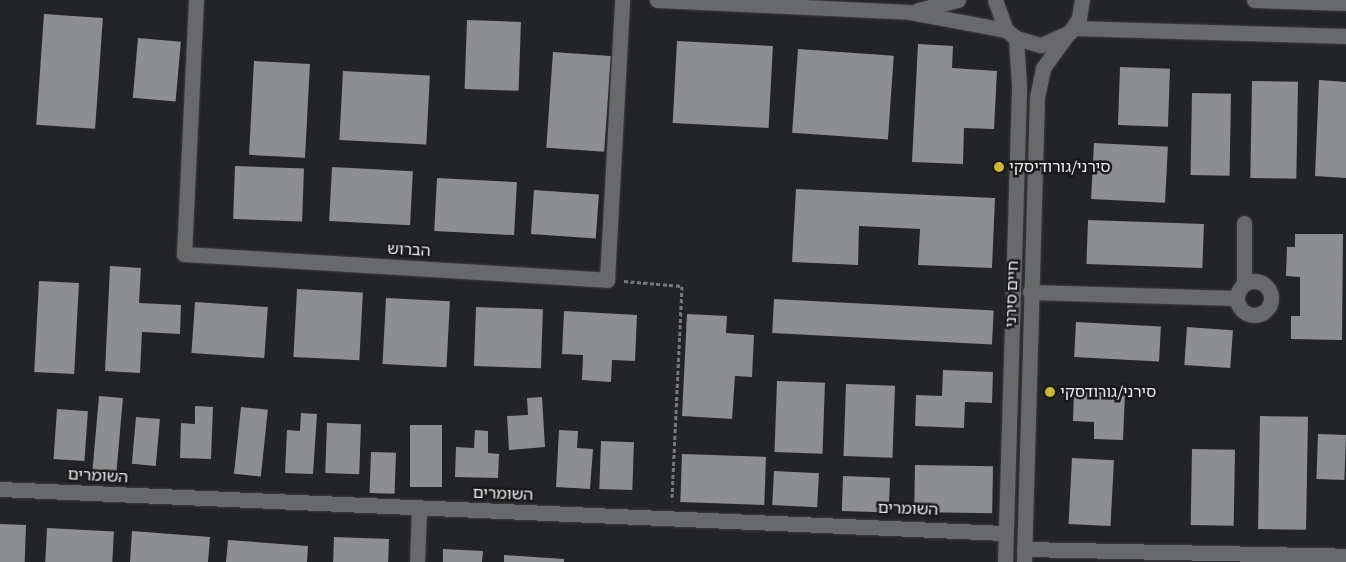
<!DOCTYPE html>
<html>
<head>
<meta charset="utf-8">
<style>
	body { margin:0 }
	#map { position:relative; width:1346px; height:562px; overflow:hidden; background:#232426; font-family:"Crimson Pro","Noto Sans Hebrew",serif }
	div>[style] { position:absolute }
	.building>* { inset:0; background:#8d8e90; transform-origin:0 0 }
	.path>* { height:3px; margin-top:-1.5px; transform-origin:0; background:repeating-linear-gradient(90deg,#78797b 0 4px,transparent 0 6.5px) }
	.roads { filter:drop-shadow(0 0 1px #3d3e40) drop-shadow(0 0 1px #3d3e40) }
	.minor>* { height:15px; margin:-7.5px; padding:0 7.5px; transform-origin:7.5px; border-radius:7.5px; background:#68696b }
	.minor>.ring { margin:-7.5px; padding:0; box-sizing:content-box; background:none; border:15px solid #68696b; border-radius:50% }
	.dots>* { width:14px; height:14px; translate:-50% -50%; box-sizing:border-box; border:2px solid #191a1c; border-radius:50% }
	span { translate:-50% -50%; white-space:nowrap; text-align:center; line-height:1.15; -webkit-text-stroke:5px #191a1c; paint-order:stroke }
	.poi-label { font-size:16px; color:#ebebed }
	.left { translate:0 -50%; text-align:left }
	.street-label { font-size:16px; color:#ebebed }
</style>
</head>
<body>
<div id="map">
	<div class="building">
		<i style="left:44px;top:14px;width:59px;height:111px;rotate:4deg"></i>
		<i style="left:467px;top:20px;width:54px;height:69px;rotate:2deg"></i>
		<i style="left:138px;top:38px;width:43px;height:60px;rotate:5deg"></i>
		<i style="left:677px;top:41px;width:96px;height:82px;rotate:3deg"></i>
		<i style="clip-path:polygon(918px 44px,953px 46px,952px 68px,997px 71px,994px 129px,964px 128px,963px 164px,912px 162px)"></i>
		<i style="left:798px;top:49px;width:96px;height:84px;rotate:4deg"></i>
		<i style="left:553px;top:52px;width:58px;height:96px;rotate:4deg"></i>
		<i style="left:254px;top:61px;width:56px;height:94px;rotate:3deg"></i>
		<i style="left:1120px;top:67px;width:50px;height:58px;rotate:2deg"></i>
		<i style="left:343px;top:71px;width:87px;height:69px;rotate:3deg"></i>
		<i style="clip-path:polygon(1319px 80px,1346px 82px,1346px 178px,1315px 176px)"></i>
		<i style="left:1252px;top:81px;width:46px;height:97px;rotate:1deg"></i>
		<i style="left:1192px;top:93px;width:39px;height:82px;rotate:1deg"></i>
		<i style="left:1094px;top:143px;width:74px;height:56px;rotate:3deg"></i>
		<i style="left:235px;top:166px;width:69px;height:53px;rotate:2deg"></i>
		<i style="left:332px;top:167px;width:81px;height:54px;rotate:3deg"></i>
		<i style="left:437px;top:178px;width:80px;height:53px;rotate:3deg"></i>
		<i style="clip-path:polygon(796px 189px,995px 198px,992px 268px,918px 265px,920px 229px,859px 226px,858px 265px,792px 262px)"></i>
		<i style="left:534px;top:190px;width:65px;height:44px;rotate:4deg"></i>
		<i style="left:1088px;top:220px;width:116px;height:44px;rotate:2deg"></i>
		<i style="clip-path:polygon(1295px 234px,1343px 234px,1342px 340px,1291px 339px,1291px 316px,1300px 316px,1300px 277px,1286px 276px,1287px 247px,1295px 247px)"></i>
		<i style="clip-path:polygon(110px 266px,141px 268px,139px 303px,181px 305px,180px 334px,142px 332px,140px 373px,105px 371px)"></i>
		<i style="left:39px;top:281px;width:40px;height:91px;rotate:3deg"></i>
		<i style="left:297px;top:289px;width:66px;height:68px;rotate:3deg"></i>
		<i style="left:386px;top:298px;width:64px;height:66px;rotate:3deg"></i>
		<i style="left:774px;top:299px;width:220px;height:34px;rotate:3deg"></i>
		<i style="left:195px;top:302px;width:73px;height:51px;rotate:4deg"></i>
		<i style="left:476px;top:307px;width:67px;height:59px;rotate:2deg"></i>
		<i style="clip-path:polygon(564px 311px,637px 315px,635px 361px,612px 360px,611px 382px,582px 380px,583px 355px,562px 354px)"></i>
		<i style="clip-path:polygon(687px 314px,727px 316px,726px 333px,754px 335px,752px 377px,735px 376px,732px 419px,682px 416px)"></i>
		<i style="left:1076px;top:322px;width:85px;height:35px;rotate:3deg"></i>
		<i style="left:1187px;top:327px;width:46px;height:38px;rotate:4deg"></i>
		<i style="clip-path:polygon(943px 370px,993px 372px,992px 403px,965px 402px,964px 428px,915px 426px,916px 395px,942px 396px)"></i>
		<i style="left:777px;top:381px;width:48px;height:71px;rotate:2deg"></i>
		<i style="left:846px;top:384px;width:49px;height:72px;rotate:2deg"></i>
		<i style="clip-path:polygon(1074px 391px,1125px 393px,1123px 440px,1094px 439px,1094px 422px,1073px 421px)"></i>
		<i style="left:99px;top:396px;width:24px;height:79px;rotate:5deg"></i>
		<i style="clip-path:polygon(542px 397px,545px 447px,509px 450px,507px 416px,528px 415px,527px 398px)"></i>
		<i style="clip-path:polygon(195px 406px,213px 407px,211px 459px,180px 458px,181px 423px,195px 424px)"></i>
		<i style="left:241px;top:407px;width:27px;height:67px;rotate:6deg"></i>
		<i style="left:57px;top:409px;width:31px;height:50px;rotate:4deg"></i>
		<i style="clip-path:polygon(301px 413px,317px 414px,313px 474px,285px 473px,287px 430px,300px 431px)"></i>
		<i style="left:1260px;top:416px;width:48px;height:113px;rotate:1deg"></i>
		<i style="left:136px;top:417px;width:24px;height:47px;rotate:5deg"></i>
		<i style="left:327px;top:423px;width:34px;height:50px;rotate:2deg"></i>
		<i style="left:410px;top:425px;width:32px;height:62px"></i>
		<i style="clip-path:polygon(475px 430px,488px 431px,488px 453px,499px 454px,498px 478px,455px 477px,456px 447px,474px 448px)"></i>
		<i style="clip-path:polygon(559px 430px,578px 431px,577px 448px,593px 449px,590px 489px,556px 487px)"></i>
		<i style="left:1318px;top:434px;width:28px;height:45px;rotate:2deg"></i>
		<i style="left:601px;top:441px;width:33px;height:48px;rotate:2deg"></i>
		<i style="left:1192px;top:449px;width:43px;height:76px;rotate:1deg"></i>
		<i style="left:371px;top:452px;width:25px;height:41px;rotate:2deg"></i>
		<i style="left:682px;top:454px;width:84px;height:48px;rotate:2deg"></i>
		<i style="left:1072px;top:458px;width:42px;height:66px;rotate:3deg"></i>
		<i style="left:915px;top:465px;width:78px;height:47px;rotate:1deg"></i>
		<i style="left:774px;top:471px;width:45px;height:34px;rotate:3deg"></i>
		<i style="left:843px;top:476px;width:47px;height:35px;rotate:2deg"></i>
		<i style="left:0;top:524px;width:26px;height:38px;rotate:2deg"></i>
		<i style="left:47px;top:528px;width:67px;height:34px;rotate:3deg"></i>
		<i style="clip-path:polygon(132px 531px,210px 537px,208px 562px,130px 562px)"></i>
		<i style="left:334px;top:537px;width:55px;height:25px;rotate:2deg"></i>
		<i style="clip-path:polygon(228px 540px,308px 546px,307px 562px,226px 562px)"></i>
		<i style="clip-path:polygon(443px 549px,483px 551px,482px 562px,443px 562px)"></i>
		<i style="clip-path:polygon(504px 555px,564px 559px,564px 562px,504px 562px)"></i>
	</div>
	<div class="path">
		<i style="left:624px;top:281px;width:58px;rotate:4.9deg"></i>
		<i style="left:682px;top:286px;width:215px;rotate:92.7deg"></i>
	</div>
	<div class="roads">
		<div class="minor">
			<i style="left:196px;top:0;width:254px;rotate:92.7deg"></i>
			<i style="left:184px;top:254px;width:424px;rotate:3.5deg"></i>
			<i style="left:607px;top:280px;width:280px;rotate:-86.9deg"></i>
			<i style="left:657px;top:0;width:252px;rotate:2.7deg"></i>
			<i style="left:909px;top:12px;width:99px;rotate:10.5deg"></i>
			<i style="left:995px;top:0;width:32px;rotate:70deg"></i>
			<i style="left:1006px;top:30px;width:13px;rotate:39deg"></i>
			<i style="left:1016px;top:38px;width:26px;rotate:16deg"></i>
			<i style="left:1041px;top:45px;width:32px;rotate:-24deg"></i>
			<i style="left:1070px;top:32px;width:17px;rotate:-57deg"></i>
			<i style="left:1079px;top:18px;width:18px;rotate:-81deg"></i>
			<i style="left:1254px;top:0;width:92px;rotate:1.9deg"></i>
			<i style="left:918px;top:10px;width:41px;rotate:-14deg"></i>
			<i style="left:1073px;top:28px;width:273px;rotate:1.7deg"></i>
			<i class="ring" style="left:1237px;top:281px;width:19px;height:19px"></i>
			<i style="left:1244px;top:284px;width:61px;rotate:-90deg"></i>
			<i style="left:1030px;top:292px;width:206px;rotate:1.7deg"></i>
			<i style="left:0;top:489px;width:1005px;rotate:2.51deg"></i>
			<i style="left:1024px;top:549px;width:322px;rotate:1.2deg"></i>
			<i style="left:417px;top:562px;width:53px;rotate:-87.8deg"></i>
			<i style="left:1005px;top:562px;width:477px;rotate:-88.3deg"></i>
			<i style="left:1019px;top:85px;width:47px;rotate:-93.7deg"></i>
			<i style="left:1024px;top:562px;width:465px;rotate:-88.4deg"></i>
			<i style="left:1037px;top:97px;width:30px;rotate:-78deg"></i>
			<i style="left:1043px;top:68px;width:39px;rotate:-54deg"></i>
		</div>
	</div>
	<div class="dots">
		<i style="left:999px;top:167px;background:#ccb939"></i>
		<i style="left:1050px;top:392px;background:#ccb939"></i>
	</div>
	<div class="poi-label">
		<span class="left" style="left:1009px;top:167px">סירני/גורודיסקי</span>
		<span class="left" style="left:1060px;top:392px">סירני/גורודסקי</span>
	</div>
	<div class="street-label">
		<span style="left:409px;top:250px;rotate:3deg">הברוש</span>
		<span style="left:1012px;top:294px;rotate:-88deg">חיים סירני</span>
		<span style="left:98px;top:476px;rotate:3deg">השומרים</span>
		<span style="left:503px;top:494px;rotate:2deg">השומרים</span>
		<span style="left:908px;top:509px;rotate:2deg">השומרים</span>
	</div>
</div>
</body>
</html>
